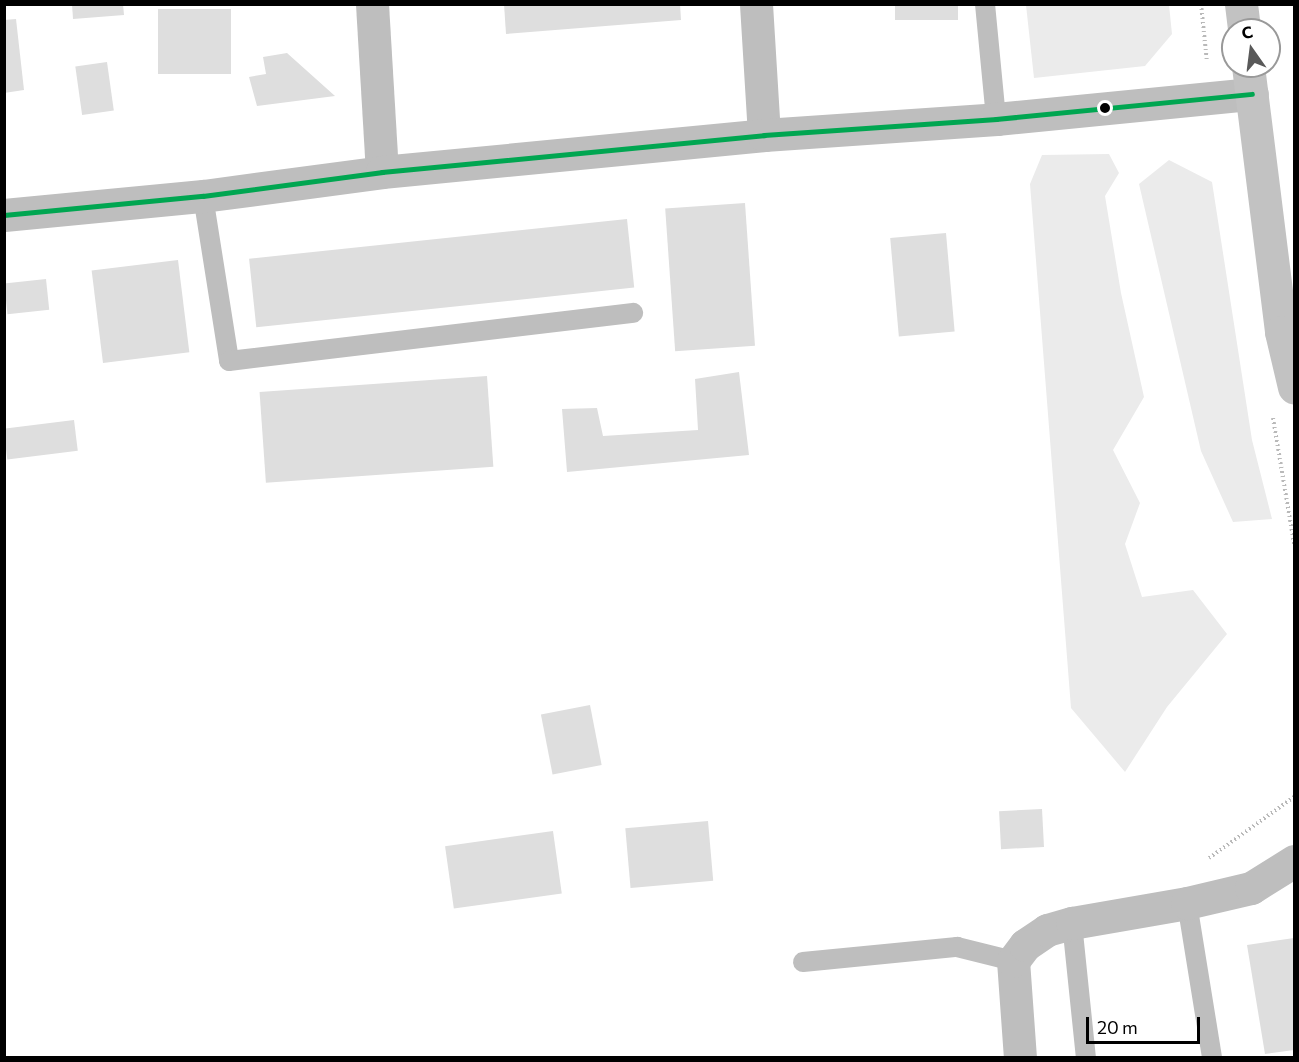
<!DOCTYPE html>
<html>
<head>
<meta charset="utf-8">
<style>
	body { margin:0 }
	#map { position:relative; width:1299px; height:1062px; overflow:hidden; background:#fff; font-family:Commissioner,sans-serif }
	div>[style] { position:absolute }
	.green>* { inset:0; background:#ebebeb }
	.building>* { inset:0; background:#dedede; transform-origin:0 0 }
	.path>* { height:4px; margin-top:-2px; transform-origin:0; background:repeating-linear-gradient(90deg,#b9b9b9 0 1.5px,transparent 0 4.5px) }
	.lane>* { height:20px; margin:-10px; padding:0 10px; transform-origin:10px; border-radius:10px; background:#bebebe }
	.street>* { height:33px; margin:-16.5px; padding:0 16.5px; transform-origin:16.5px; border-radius:16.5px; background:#bebebe }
	.secondary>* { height:33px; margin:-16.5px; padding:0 16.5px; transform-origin:16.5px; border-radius:16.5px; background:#c2c2c2 }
	.bus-1>* { height:4.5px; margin:-2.25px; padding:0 2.25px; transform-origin:2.25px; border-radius:2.25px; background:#00a651 }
	.dots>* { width:16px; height:16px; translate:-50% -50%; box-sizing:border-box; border:3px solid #fff; border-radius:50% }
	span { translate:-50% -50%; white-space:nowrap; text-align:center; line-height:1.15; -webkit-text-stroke:4.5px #fff; paint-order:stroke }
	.frame { position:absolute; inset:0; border:6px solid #000; pointer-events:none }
	.north { position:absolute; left:1221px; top:18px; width:60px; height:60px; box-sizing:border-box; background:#fff; border:2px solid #999; border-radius:50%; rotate:346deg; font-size:16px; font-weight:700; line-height:24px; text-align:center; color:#000 }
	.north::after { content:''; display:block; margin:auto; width:21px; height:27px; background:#595959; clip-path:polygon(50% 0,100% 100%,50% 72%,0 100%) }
	.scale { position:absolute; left:1086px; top:1017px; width:114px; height:27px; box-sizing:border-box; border:3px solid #000; border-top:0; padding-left:8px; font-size:18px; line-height:21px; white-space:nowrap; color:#000; -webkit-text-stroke:4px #fff; paint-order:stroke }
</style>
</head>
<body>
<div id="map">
	<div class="green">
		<i style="clip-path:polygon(1026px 5px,1169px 5px,1172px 34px,1145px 66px,1034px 78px)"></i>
		<i style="clip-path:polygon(1109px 154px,1119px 173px,1105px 196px,1121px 293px,1144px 397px,1113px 450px,1140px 503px,1125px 544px,1142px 597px,1193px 590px,1227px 634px,1167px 707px,1125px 772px,1071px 708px,1030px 184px,1042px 155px)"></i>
		<i style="clip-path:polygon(1169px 160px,1212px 182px,1252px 440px,1272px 519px,1233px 522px,1201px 451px,1139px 184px)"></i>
	</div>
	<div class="building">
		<i style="clip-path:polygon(72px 4px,123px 4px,124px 15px,73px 19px)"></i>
		<i style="clip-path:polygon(504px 4px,680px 4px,681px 20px,506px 34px)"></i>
		<i style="left:895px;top:4px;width:63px;height:16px"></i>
		<i style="left:231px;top:9px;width:65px;height:73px;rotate:90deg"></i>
		<i style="clip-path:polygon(16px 19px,24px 90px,4px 93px,4px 20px)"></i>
		<i style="clip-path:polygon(287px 53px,335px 96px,257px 106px,249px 77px,266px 74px,263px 57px)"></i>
		<i style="left:107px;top:62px;width:49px;height:32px;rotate:82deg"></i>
		<i style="left:745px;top:203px;width:143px;height:80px;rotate:86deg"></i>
		<i style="left:627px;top:219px;width:69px;height:380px;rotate:84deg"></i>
		<i style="left:946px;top:233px;width:99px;height:56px;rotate:85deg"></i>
		<i style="left:178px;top:260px;width:93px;height:87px;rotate:83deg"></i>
		<i style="left:46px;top:279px;width:31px;height:42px;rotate:84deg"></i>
		<i style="clip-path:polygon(739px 372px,749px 455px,567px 472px,562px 409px,597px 408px,603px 436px,698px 430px,695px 379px)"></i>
		<i style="left:487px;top:376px;width:91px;height:228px;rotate:86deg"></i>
		<i style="left:74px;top:420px;width:31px;height:71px;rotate:83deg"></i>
		<i style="left:590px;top:705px;width:61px;height:50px;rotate:79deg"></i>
		<i style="left:1042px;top:809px;width:38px;height:43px;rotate:87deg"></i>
		<i style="left:708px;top:821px;width:60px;height:83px;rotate:85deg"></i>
		<i style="left:553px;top:831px;width:63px;height:109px;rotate:82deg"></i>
		<i style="clip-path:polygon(1294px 938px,1294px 1050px,1265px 1054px,1247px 945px)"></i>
	</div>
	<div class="path">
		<i style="left:1201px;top:4px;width:58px;rotate:84.1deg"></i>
		<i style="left:1273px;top:418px;width:128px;rotate:80.5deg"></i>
		<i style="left:1209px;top:858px;width:105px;rotate:-35.7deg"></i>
	</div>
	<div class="lane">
		<i style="left:985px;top:4px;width:116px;rotate:84.5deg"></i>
		<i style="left:203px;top:196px;width:167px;rotate:81deg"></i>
		<i style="left:229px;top:361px;width:407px;rotate:-6.8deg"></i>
		<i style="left:1187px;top:903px;width:157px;rotate:80.8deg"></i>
		<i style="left:1072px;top:923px;width:136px;rotate:84.1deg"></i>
		<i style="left:803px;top:962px;width:155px;rotate:-5.6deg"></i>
		<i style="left:957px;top:947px;width:58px;rotate:14deg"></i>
	</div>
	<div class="street">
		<i style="left:372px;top:4px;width:168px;rotate:86.6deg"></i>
		<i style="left:756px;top:4px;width:131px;rotate:86.5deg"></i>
		<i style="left:4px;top:215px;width:200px;rotate:-5.5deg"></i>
		<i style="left:203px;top:196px;width:181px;rotate:-7.6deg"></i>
		<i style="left:382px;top:172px;width:384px;rotate:-5.5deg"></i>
		<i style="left:764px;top:135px;width:233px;rotate:-3.9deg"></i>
		<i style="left:996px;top:119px;width:257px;rotate:-5.6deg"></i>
		<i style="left:1020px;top:1058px;width:97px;rotate:-94.1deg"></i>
		<i style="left:1013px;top:961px;width:20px;rotate:-53deg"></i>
		<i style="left:1025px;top:945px;width:27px;rotate:-34deg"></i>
		<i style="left:1047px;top:930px;width:26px;rotate:-16deg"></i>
		<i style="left:1072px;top:923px;width:117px;rotate:-9.9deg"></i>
		<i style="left:1187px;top:903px;width:66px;rotate:-13.2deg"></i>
		<i style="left:1251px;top:888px;width:51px;rotate:-32.1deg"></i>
	</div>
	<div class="secondary">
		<i style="left:1241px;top:4px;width:26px;rotate:83deg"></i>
		<i style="left:1248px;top:66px;width:268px;rotate:82.9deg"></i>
		<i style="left:1281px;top:332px;width:57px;rotate:76.7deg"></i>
	</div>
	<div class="bus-1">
		<i style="left:4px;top:215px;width:200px;rotate:-5.5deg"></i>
		<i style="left:203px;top:196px;width:181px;rotate:-7.6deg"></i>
		<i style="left:382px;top:172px;width:384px;rotate:-5.5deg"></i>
		<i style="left:764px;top:135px;width:233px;rotate:-3.9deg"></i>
		<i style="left:996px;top:119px;width:257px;rotate:-5.6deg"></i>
	</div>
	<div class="dots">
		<i style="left:1105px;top:108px;background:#000"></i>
	</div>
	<div class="frame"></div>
	<div class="north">С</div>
	<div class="scale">20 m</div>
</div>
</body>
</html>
